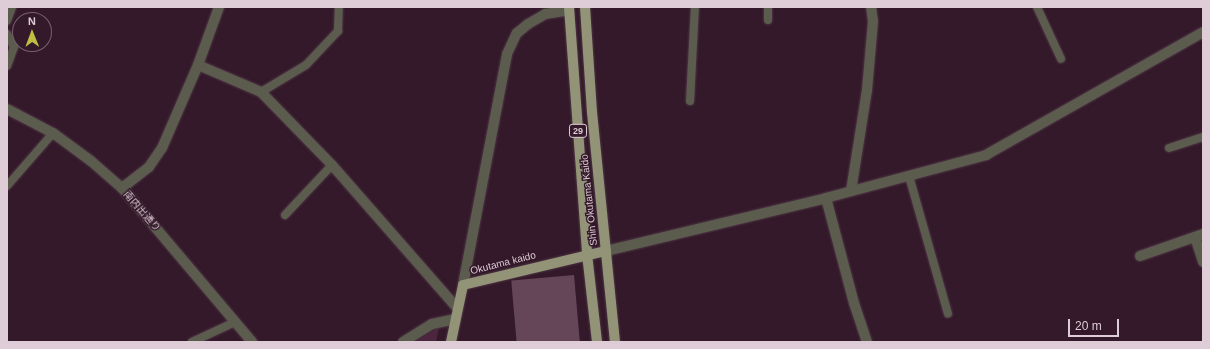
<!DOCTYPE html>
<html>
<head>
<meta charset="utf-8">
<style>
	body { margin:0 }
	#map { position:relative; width:1210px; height:349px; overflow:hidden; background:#331929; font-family:Arial,"Noto Sans JP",sans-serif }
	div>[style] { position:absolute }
	.green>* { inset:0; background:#4c263e }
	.building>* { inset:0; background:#644658; transform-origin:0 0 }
	.roads { filter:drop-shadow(0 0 1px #4e3645) drop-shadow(0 0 1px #4e3645) }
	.service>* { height:8px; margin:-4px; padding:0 4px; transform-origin:4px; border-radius:4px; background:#5b5c4e }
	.minor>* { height:10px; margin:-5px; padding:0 5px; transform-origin:5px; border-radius:5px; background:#5b5c4e }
	.primary>* { height:10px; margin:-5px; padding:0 5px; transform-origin:5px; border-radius:5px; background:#939477 }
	span { translate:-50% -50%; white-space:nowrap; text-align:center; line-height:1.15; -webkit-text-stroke:3px #331929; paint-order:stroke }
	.shield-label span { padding:1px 3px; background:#331929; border:1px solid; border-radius:3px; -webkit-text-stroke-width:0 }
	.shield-label { font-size:9px; color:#deccd6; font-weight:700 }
	.street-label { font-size:10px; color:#deccd6 }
	.frame { position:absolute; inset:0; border:8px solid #deccd6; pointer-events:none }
	.north { position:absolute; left:12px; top:12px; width:40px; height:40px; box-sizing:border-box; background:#331929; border:1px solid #77616e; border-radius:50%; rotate:359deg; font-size:11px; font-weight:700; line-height:16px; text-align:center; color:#deccd6 }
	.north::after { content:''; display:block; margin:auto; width:14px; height:18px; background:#bebe42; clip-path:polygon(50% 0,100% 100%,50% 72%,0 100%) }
	.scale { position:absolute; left:1068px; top:319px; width:51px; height:18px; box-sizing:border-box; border:2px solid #deccd6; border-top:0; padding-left:5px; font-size:12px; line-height:14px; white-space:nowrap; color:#deccd6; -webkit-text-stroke:3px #331929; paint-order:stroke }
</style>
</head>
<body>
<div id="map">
	<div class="green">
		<i style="clip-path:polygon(439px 327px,436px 342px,414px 342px)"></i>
	</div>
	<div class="building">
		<i style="left:574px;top:275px;width:67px;height:63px;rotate:85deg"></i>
	</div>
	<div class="roads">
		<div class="service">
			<i style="left:768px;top:7px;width:13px;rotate:90deg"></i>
			<i style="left:1037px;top:7px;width:57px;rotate:65.2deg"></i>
			<i style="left:7px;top:21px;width:15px;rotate:-70deg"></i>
			<i style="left:7px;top:34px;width:15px;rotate:62deg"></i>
			<i style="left:14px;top:47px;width:20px;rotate:110deg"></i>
			<i style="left:261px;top:92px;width:52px;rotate:-31deg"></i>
			<i style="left:306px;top:65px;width:47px;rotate:-46.7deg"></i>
			<i style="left:338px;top:31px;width:24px;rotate:-88deg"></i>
			<i style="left:690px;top:101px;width:94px;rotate:-87deg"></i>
			<i style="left:1169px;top:148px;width:36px;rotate:-18deg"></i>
			<i style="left:909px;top:176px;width:143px;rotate:74.2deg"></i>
			<i style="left:7px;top:186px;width:70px;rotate:-49deg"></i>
			<i style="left:285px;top:215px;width:69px;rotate:-46.8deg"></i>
			<i style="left:192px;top:342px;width:47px;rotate:-24.9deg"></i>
		</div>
		<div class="minor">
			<i style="left:198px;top:65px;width:69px;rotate:23.2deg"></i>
			<i style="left:261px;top:92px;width:102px;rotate:45.8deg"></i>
			<i style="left:332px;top:165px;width:190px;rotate:48.8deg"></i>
			<i style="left:7px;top:109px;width:52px;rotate:27.6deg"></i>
			<i style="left:53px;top:133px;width:47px;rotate:36.4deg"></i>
			<i style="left:91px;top:161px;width:41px;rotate:41.1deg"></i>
			<i style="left:122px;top:188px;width:202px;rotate:49.8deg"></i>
			<i style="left:122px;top:188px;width:34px;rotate:-38deg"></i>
			<i style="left:149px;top:167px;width:23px;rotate:-56deg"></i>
			<i style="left:162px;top:148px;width:90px;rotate:-66.6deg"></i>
			<i style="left:198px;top:65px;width:62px;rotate:-70.1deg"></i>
			<i style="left:851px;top:191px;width:102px;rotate:-81deg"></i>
			<i style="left:867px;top:90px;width:69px;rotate:-85deg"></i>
			<i style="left:873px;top:21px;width:14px;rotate:-98deg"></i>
			<i style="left:826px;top:198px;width:109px;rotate:75.1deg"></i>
			<i style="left:854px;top:303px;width:41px;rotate:71.6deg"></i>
			<i style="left:1195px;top:237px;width:26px;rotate:72deg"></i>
			<i style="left:606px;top:251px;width:226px;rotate:-13.5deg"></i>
			<i style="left:826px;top:198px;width:166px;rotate:-15deg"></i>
			<i style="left:986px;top:155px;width:249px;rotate:-29.5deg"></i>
			<i style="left:1140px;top:256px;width:67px;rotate:-19.2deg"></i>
			<i style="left:463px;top:285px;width:235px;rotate:-79.2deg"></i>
			<i style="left:507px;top:54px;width:23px;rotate:-65deg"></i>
			<i style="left:517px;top:33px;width:14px;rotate:-39deg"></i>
			<i style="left:528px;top:24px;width:20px;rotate:-30deg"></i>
			<i style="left:545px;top:14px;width:24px;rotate:-9deg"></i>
			<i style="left:403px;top:342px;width:34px;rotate:-32deg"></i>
			<i style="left:432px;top:324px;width:24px;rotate:-12deg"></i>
		</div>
		<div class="primary">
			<i style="left:569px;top:7px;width:248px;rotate:85.8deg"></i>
			<i style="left:587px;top:254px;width:89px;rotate:83.5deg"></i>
			<i style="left:585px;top:7px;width:105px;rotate:86.2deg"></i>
			<i style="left:592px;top:112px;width:231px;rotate:84.3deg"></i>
			<i style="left:451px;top:342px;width:58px;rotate:-78.1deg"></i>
			<i style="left:463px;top:285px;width:147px;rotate:-13.4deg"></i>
		</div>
	</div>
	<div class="shield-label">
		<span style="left:578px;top:131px">29</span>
	</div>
	<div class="street-label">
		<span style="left:589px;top:200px;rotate:-96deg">Shin Okutama Kaido</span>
		<span style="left:142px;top:211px;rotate:49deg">南内出通り</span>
		<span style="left:503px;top:263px;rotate:-14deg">Okutama kaido</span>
	</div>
	<div class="frame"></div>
	<div class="north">N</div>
	<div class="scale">20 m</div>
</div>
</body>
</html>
